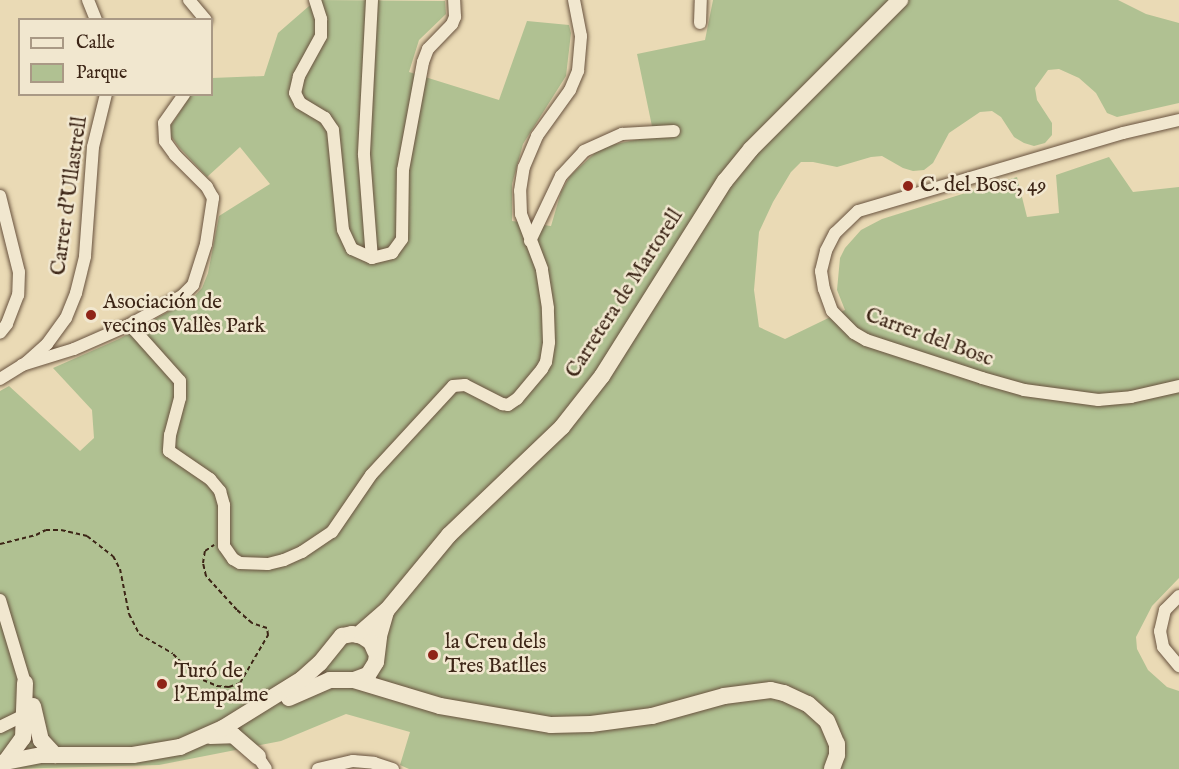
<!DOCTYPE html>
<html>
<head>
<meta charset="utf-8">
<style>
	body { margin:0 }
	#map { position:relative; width:1179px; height:769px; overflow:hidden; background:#eadab5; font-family:"IM FELL English",serif }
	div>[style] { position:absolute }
	.green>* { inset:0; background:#b0c192 }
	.path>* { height:2px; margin-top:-1px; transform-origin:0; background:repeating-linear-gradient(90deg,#3c2516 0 4.5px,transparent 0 7.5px) }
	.roads { filter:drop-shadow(0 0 2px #68523e) drop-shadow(0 0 2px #68523e) }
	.street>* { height:12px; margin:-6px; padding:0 6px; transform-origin:6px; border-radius:6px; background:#f1e7cf }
	.secondary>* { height:16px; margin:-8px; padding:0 8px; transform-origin:8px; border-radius:8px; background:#f1e7cf }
	.dots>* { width:16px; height:16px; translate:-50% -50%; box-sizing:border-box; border:3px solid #f1e7cf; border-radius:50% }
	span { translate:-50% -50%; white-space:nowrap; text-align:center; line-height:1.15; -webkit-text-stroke:5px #f1e7cf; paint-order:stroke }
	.poi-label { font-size:21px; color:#3c2516 }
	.left { translate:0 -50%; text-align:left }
	.street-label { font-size:21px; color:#3c2516 }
	.legend { position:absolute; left:18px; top:18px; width:195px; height:78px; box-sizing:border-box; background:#f1e7cf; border:2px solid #a99985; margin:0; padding:8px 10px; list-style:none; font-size:18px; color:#3c2516 }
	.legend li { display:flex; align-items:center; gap:12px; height:30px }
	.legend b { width:30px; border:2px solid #a99985 }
</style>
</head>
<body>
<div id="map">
	<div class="green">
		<i style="clip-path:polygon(316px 0,445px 1px,446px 14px,419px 40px,409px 72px,499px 100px,527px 21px,569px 25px,571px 33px,566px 76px,523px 144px,512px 184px,512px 221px,551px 226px,561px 192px,570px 176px,596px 152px,611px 145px,654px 136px,637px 54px,705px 40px,713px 0,1118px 0,1146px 14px,1179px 23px,1179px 103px,1117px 117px,1107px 113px,1096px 93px,1079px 78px,1059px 69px,1048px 70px,1035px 88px,1037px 100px,1052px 123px,1052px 135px,1045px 143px,1034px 146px,1024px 143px,1014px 137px,1001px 117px,992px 111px,980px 112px,949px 133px,933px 163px,924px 170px,913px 171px,903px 168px,882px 156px,871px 157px,837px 167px,813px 162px,801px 162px,791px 172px,773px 202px,759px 232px,754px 290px,759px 327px,785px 339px,845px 310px,837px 290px,840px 258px,845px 248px,861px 230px,882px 219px,1017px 177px,1027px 217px,1059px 213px,1056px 175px,1109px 157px,1133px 192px,1179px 187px,1179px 578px,1152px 606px,1136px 637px,1137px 649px,1148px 670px,1167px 687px,1179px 691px,1179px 769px,409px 769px,400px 765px,410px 732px,346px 714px,281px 741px,159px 765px,6px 769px,0 754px,0 391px,9px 386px,80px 451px,94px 438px,92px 410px,53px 368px,119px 339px,193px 298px,202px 288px,208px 273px,219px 216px,270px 184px,240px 147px,207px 177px,178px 146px,171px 136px,170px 127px,191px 95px,212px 94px,212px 78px,264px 76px,278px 33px)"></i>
	</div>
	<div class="path">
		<i style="left:0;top:544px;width:37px;rotate:-14deg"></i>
		<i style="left:36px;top:535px;width:11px;rotate:-27deg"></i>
		<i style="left:46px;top:530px;width:15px"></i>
		<i style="left:61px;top:530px;width:27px;rotate:13deg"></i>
		<i style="left:87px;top:536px;width:33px;rotate:38deg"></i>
		<i style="left:113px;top:556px;width:15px;rotate:62deg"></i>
		<i style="left:120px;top:569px;width:46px;rotate:78.7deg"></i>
		<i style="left:129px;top:614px;width:22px;rotate:63deg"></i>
		<i style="left:139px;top:634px;width:39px;rotate:30deg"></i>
		<i style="left:173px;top:654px;width:33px;rotate:45deg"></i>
		<i style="left:196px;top:677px;width:23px;rotate:23deg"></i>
		<i style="left:217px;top:686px;width:12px;rotate:5deg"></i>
		<i style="left:229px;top:687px;width:12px;rotate:-20deg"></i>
		<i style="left:240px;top:683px;width:56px;rotate:-59.7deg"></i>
		<i style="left:268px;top:635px;width:7px;rotate:-98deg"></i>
		<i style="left:267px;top:628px;width:16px;rotate:-162deg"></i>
		<i style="left:252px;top:623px;width:20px;rotate:-139deg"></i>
		<i style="left:237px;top:610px;width:46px;rotate:-132.4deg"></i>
		<i style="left:206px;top:576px;width:13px;rotate:-103deg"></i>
		<i style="left:203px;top:563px;width:12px;rotate:-81deg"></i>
		<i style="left:205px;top:551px;width:11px;rotate:-34deg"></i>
	</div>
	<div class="roads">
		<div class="street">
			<i style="left:88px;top:0;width:22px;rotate:68deg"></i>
			<i style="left:189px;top:0;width:26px;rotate:50deg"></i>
			<i style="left:315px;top:0;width:20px;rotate:72deg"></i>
			<i style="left:321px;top:19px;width:17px;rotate:90deg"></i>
			<i style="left:321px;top:36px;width:46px;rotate:118.8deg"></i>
			<i style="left:299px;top:76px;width:17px;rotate:103deg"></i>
			<i style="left:295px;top:93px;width:11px;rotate:63deg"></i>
			<i style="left:300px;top:103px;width:29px;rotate:31deg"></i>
			<i style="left:325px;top:118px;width:14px;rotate:56deg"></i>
			<i style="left:333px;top:130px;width:100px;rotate:84.3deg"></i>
			<i style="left:343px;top:230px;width:21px;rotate:65deg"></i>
			<i style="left:352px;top:249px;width:22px;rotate:24deg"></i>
			<i style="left:372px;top:258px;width:21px;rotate:-14deg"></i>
			<i style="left:392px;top:253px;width:17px;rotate:-54deg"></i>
			<i style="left:402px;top:239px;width:69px;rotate:-89.2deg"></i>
			<i style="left:403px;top:170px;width:110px;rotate:-79.5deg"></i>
			<i style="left:423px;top:62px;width:14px;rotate:-69deg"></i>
			<i style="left:428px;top:49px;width:35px;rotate:-46deg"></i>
			<i style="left:452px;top:24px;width:8px;rotate:-67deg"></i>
			<i style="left:455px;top:17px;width:17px;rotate:-93deg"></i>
			<i style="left:372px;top:0;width:155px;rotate:93deg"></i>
			<i style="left:364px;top:155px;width:103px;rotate:85.6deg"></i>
			<i style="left:700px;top:23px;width:23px;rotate:-88deg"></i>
			<i style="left:1179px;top:120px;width:57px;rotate:166.9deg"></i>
			<i style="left:1123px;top:133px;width:276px;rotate:163.6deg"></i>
			<i style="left:858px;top:211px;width:32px;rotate:136deg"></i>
			<i style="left:835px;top:233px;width:20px;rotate:117deg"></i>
			<i style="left:826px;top:251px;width:21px;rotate:104deg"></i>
			<i style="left:821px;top:271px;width:18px;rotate:81deg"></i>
			<i style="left:824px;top:289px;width:23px;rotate:70deg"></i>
			<i style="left:832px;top:311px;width:31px;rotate:45deg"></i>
			<i style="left:854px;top:333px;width:14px;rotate:30deg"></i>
			<i style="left:866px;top:340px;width:122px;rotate:18.1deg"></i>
			<i style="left:982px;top:378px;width:44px;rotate:15.9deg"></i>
			<i style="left:1024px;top:390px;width:75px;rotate:7.7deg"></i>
			<i style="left:1098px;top:400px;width:33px;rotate:-5deg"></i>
			<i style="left:1131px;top:397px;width:49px;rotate:-12.9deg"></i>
			<i style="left:0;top:196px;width:78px;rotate:76deg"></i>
			<i style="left:19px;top:272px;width:23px;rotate:92deg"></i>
			<i style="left:18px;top:295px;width:31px;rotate:111deg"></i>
			<i style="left:7px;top:324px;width:11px;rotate:128deg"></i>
			<i style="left:530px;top:241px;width:72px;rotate:-64.5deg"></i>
			<i style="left:561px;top:176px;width:34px;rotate:-47deg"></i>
			<i style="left:584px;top:151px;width:42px;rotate:-24.1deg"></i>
			<i style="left:622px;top:134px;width:52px;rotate:-3.3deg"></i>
			<i style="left:130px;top:325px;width:75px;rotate:48.2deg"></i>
			<i style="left:180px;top:381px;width:17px;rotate:90deg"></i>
			<i style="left:180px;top:398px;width:38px;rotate:105deg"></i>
			<i style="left:170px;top:435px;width:16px;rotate:94deg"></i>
			<i style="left:169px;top:451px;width:50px;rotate:34.3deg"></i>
			<i style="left:210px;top:479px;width:16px;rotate:50deg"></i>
			<i style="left:220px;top:491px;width:15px;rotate:74deg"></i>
			<i style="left:224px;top:505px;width:41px;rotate:90deg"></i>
			<i style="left:224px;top:546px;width:16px;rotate:55deg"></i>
			<i style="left:233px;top:559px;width:8px;rotate:30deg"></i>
			<i style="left:240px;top:563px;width:28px;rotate:2deg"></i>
			<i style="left:268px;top:564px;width:16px;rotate:-14deg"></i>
			<i style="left:284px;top:560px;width:20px;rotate:-24deg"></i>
			<i style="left:302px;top:552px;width:36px;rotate:-34deg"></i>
			<i style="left:332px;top:532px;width:69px;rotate:-55.6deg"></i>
			<i style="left:371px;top:475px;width:121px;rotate:-47.3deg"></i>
			<i style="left:453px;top:386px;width:12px;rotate:-5deg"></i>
			<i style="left:465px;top:385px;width:42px;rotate:27.2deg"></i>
			<i style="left:502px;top:404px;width:6px;rotate:9deg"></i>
			<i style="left:508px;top:405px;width:11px;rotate:-34deg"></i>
			<i style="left:517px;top:399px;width:39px;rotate:-50deg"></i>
			<i style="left:542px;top:369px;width:8px;rotate:-60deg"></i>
			<i style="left:546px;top:362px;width:20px;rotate:-81deg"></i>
			<i style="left:549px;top:342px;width:34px;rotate:-92deg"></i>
			<i style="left:548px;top:308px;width:39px;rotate:-99deg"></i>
			<i style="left:542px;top:269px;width:59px;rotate:-110.9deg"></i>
			<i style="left:521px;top:214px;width:23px;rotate:-92deg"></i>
			<i style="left:520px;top:191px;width:24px;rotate:-81deg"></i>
			<i style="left:524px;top:167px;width:34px;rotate:-67deg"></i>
			<i style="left:537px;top:136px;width:57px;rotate:-54.3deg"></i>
			<i style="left:570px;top:90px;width:21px;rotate:-67deg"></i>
			<i style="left:578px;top:71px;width:35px;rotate:-85deg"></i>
			<i style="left:581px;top:36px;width:37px;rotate:-101deg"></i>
			<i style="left:22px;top:365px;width:54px;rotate:-17.1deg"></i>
			<i style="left:74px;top:349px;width:58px;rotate:-23.5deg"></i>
			<i style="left:127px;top:326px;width:63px;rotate:-28.6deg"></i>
			<i style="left:182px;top:296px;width:16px;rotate:-45deg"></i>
			<i style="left:193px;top:285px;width:43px;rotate:-72.4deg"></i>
			<i style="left:206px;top:244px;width:47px;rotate:-81.3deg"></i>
			<i style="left:213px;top:198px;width:13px;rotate:-119deg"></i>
			<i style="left:207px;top:187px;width:45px;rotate:-135deg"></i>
			<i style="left:175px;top:155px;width:17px;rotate:-126deg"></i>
			<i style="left:165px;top:141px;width:18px;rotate:-93deg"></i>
			<i style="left:164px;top:123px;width:35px;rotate:-55deg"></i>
			<i style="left:0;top:379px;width:32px;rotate:-32deg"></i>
			<i style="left:27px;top:362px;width:27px;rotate:-42deg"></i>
			<i style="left:47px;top:344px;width:32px;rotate:-54deg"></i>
			<i style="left:66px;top:318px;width:27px;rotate:-68deg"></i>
			<i style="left:76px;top:293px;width:38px;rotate:-76deg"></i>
			<i style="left:85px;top:256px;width:109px;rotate:-85.8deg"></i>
			<i style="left:93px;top:147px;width:55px;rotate:-76.2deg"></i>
			<i style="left:1179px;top:596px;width:20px;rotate:135deg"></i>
			<i style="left:1165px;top:610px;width:22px;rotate:103deg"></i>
			<i style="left:1160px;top:631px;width:16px;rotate:79deg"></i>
			<i style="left:1163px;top:647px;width:25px;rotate:50deg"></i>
			<i style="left:0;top:600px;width:87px;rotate:73.2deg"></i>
			<i style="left:0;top:727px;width:28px;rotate:-26deg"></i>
			<i style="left:258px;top:757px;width:14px;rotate:56deg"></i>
			<i style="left:318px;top:769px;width:36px;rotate:-13deg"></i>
			<i style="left:353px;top:761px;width:21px;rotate:5deg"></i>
			<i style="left:374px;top:763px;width:20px;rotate:18deg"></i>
		</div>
		<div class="secondary">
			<i style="left:358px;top:635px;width:38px;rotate:-41deg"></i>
			<i style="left:387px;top:610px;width:97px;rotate:-50.4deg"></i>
			<i style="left:449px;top:535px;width:156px;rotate:-43.7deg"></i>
			<i style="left:562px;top:427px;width:65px;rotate:-51.9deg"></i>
			<i style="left:602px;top:376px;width:231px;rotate:-57.8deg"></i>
			<i style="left:725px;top:181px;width:41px;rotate:-50.9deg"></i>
			<i style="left:751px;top:149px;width:211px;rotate:-45deg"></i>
			<i style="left:354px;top:680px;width:90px;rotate:16.8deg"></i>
			<i style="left:440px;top:706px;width:113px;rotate:9.7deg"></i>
			<i style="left:551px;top:725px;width:40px;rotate:-1.4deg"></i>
			<i style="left:591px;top:724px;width:62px;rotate:-7.5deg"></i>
			<i style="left:652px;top:716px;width:75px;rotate:-15.5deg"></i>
			<i style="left:724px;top:696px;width:47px;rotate:-7.3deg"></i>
			<i style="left:771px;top:690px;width:13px;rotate:13deg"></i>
			<i style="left:784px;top:693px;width:26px;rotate:25deg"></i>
			<i style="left:808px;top:704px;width:25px;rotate:42deg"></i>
			<i style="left:827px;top:721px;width:25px;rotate:67deg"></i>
			<i style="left:837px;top:744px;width:11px;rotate:90deg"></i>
			<i style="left:837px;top:755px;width:15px;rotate:110deg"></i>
			<i style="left:289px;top:698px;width:45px;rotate:-23.7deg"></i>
			<i style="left:330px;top:680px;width:24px"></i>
			<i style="left:354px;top:680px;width:15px;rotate:-20deg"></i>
			<i style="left:368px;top:675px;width:15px;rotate:-58deg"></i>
			<i style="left:376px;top:662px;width:26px;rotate:-83deg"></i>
			<i style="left:379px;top:636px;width:25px;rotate:-74deg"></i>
			<i style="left:33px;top:706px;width:35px;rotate:77deg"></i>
			<i style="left:41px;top:740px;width:21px;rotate:47deg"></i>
			<i style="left:210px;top:736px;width:23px;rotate:-2deg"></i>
			<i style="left:233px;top:735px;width:33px;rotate:41deg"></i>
			<i style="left:6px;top:761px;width:29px;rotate:-54deg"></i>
			<i style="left:23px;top:738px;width:55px;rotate:-87.9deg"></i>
			<i style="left:0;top:763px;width:42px;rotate:-11deg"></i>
			<i style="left:41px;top:755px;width:92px"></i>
			<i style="left:133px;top:755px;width:48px;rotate:-9.7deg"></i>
			<i style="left:180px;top:747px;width:47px;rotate:-23.8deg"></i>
			<i style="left:223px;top:728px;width:93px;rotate:-31.8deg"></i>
			<i style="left:302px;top:679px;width:24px;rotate:-42deg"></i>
			<i style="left:320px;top:663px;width:35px;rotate:-51deg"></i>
			<i style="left:342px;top:636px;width:10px;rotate:-11deg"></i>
			<i style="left:352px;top:634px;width:10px;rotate:11deg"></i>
			<i style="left:362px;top:636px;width:11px;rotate:34deg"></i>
			<i style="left:371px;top:642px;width:10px;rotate:66deg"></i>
		</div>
	</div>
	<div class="dots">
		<i style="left:908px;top:186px;background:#8f2418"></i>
		<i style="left:91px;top:315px;background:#8f2418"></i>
		<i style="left:433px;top:655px;background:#8f2418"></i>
		<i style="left:162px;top:684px;background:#8f2418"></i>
	</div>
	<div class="poi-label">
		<span class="left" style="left:920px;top:186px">C. del Bosc, 49</span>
		<span class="left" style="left:103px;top:315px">Asociación de<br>vecinos Vallès Park</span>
		<span class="left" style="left:445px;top:655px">la Creu dels<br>Tres Batlles</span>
		<span class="left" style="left:174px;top:684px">Turó de<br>l'Empalme</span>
	</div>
	<div class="street-label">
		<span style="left:70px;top:196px;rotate:-82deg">Carrer d'Ullastrell</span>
		<span style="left:625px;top:294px;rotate:-57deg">Carretera de Martorell</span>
		<span style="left:929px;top:338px;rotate:20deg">Carrer del Bosc</span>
	</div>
	<ul class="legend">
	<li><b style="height:8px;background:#f1e7cf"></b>Calle</li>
	<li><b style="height:16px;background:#b0c192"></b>Parque</li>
	</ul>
</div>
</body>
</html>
